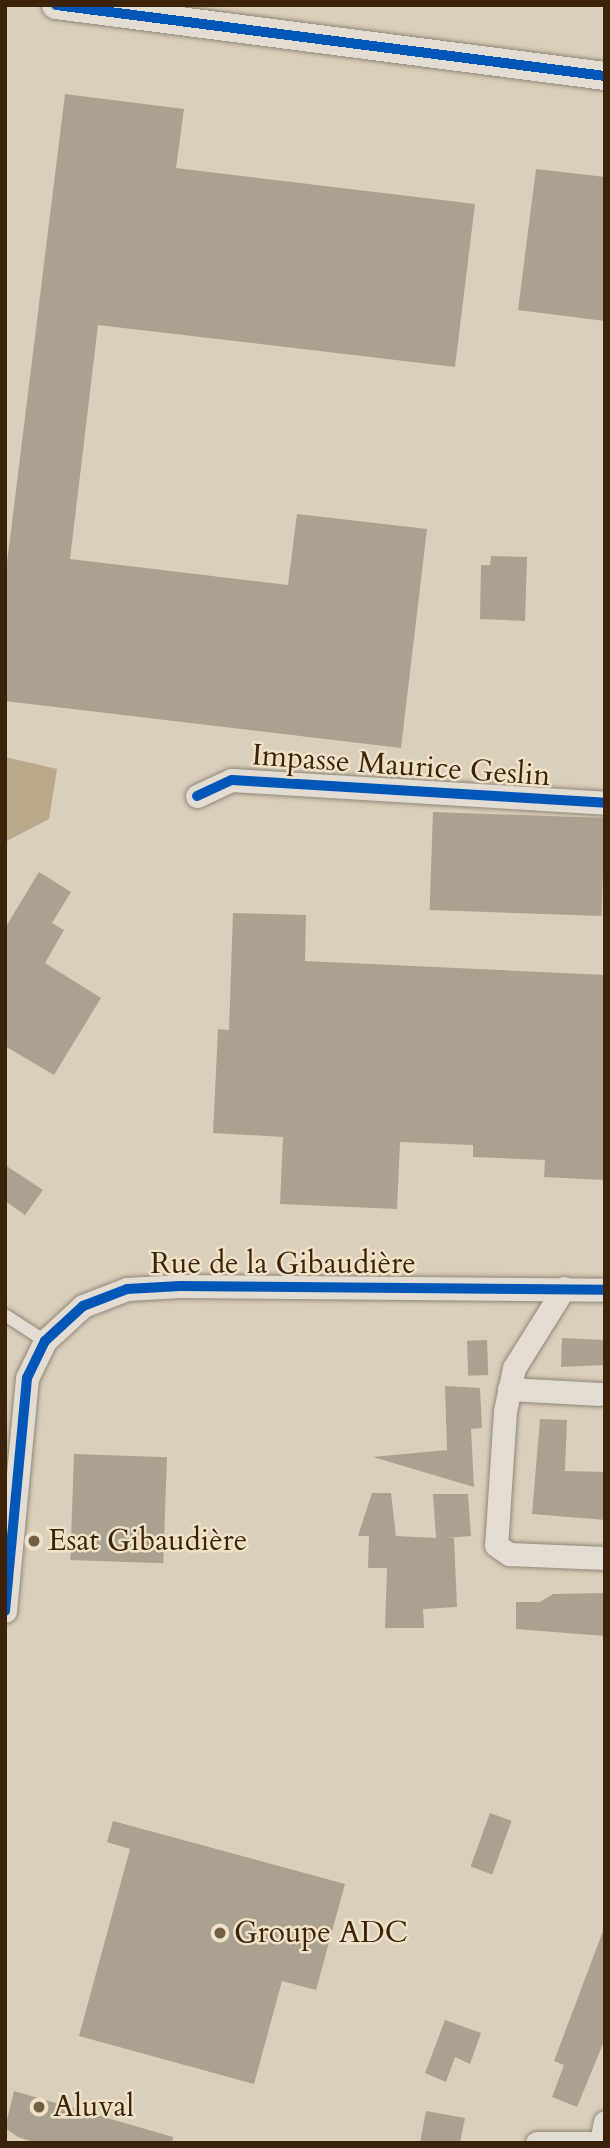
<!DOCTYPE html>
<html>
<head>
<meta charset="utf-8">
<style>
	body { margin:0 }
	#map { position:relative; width:610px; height:2148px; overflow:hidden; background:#dacfba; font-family:Cardo,serif }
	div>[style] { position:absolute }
	.water>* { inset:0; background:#baa88a }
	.building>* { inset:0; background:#aaa191; transform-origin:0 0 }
	.roads { filter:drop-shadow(0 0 2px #918879) drop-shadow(0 0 2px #918879) }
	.service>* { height:12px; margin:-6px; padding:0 6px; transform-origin:6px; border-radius:6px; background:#e2dcd2 }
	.minor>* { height:23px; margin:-11.5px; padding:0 11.5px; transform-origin:11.5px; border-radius:11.5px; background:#e2dcd2 }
	.tertiary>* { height:28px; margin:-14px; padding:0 14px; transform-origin:14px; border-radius:14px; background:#e2dcd2 }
	.cycleway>* { height:10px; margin:-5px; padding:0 5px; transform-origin:5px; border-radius:5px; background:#0057b8 }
	.dots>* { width:19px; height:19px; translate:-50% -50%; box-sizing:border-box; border:4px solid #f0e2c9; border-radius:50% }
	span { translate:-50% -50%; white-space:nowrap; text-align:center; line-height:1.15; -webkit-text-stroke:5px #f0e2c9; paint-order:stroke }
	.street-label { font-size:30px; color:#3a230a }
	.poi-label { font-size:30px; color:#3a230a }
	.left { translate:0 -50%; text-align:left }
	.frame { position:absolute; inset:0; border:7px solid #3a230a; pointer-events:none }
</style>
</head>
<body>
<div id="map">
	<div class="water">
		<i style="clip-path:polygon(5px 757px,57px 769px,49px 819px,5px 842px)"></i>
	</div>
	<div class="building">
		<i style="clip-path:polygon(65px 94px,184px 109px,176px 168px,475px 204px,455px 367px,98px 325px,70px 559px,288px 585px,297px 514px,427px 529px,401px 748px,5px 701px,5px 579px)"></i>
		<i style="clip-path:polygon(536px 169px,605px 177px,605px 321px,518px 310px)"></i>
		<i style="clip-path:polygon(491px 556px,527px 557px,525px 621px,480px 619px,481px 565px,490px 565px)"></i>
		<i style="left:433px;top:812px;width:172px;height:98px;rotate:2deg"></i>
		<i style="clip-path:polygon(39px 872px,71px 892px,52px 923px,64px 930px,45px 963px,101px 998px,54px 1075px,5px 1046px,5px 928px)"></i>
		<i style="clip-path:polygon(233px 913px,306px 915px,305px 961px,605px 975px,605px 1180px,544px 1177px,545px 1160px,473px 1157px,473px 1145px,400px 1142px,397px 1209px,280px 1204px,283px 1137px,213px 1133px,218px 1029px,229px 1030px)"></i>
		<i style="clip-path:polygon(5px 1165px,43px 1190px,25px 1215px,5px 1201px)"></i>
		<i style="clip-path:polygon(562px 1338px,604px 1340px,605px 1365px,561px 1367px)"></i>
		<i style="left:487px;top:1340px;width:35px;height:20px;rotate:88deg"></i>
		<i style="clip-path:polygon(445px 1386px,480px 1388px,482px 1428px,471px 1429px,474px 1487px,373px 1457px,447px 1450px)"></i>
		<i style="clip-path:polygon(540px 1419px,567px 1420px,565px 1471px,604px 1472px,605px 1520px,532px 1514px)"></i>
		<i style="left:74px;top:1454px;width:93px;height:106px;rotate:2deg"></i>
		<i style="clip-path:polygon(372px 1493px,391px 1493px,396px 1536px,436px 1538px,433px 1494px,468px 1494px,471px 1536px,444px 1538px,454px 1538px,457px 1607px,423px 1609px,424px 1628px,385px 1628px,387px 1568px,368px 1568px,369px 1536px,358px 1536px)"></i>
		<i style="clip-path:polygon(605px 1593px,605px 1636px,516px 1629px,516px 1602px,540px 1602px,553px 1594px)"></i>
		<i style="left:490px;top:1813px;width:23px;height:57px;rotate:20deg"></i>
		<i style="clip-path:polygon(113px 1821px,345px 1884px,316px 1990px,282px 1981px,254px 2084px,79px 2036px,130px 1849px,107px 1842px)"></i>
		<i style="clip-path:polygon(603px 1931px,605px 2039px,577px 2107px,552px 2097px,564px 2065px,554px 2061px)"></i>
		<i style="clip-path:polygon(445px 2020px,481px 2033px,470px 2064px,455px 2057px,446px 2082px,425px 2073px)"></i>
		<i style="clip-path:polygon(14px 2091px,173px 2137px,172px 2143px,36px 2143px,18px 2137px,5px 2128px)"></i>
		<i style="clip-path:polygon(426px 2111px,465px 2118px,460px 2143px,420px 2143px)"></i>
	</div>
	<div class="roads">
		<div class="service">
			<i style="left:5px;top:1315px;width:48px;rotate:33deg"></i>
		</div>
		<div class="minor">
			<i style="left:197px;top:796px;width:38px;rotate:-25deg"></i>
			<i style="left:232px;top:780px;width:374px;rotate:3.5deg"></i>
			<i style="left:564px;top:1288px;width:94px;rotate:122deg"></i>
			<i style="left:514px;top:1368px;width:44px;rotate:101.8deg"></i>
			<i style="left:505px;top:1411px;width:134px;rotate:93.8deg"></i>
			<i style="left:496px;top:1545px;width:16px;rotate:35deg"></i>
			<i style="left:509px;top:1554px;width:96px;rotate:2.4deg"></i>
			<i style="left:509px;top:1389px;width:91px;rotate:3.1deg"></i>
			<i style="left:5px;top:1611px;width:234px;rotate:-84.6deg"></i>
			<i style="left:27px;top:1378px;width:41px;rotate:-64.1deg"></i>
			<i style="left:45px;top:1341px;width:52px;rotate:-42.6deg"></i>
			<i style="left:83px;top:1306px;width:47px;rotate:-21.1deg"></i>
			<i style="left:127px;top:1289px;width:53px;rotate:-3.2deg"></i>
			<i style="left:180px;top:1286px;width:425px;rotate:0.5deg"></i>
			<i style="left:601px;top:2142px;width:20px;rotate:-79deg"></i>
			<i style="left:537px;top:2143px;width:52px"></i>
		</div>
		<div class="tertiary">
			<i style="left:56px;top:5px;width:554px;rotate:7.37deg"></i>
		</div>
	</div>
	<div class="cycleway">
		<i style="left:56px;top:5px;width:554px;rotate:7.37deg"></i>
		<i style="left:197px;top:796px;width:38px;rotate:-25deg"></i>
		<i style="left:232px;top:780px;width:374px;rotate:3.5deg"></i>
		<i style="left:5px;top:1611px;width:234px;rotate:-84.6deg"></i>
		<i style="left:27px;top:1378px;width:41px;rotate:-64.1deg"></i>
		<i style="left:45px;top:1341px;width:52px;rotate:-42.6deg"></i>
		<i style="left:83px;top:1306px;width:47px;rotate:-21.1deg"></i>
		<i style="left:127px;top:1289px;width:53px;rotate:-3.2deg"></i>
		<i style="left:180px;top:1286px;width:425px;rotate:0.5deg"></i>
	</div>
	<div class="dots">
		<i style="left:34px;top:1541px;background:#725f48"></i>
		<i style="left:220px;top:1933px;background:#725f48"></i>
		<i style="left:39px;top:2107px;background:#725f48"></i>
	</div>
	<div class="street-label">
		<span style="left:401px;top:766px;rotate:4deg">Impasse Maurice Geslin</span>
		<span style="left:283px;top:1264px">Rue de la Gibaudière</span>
	</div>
	<div class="poi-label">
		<span class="left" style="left:48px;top:1541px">Esat Gibaudière</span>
		<span class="left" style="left:234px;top:1933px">Groupe ADC</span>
		<span class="left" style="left:53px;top:2107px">Aluval</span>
	</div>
	<div class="frame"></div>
</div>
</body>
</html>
